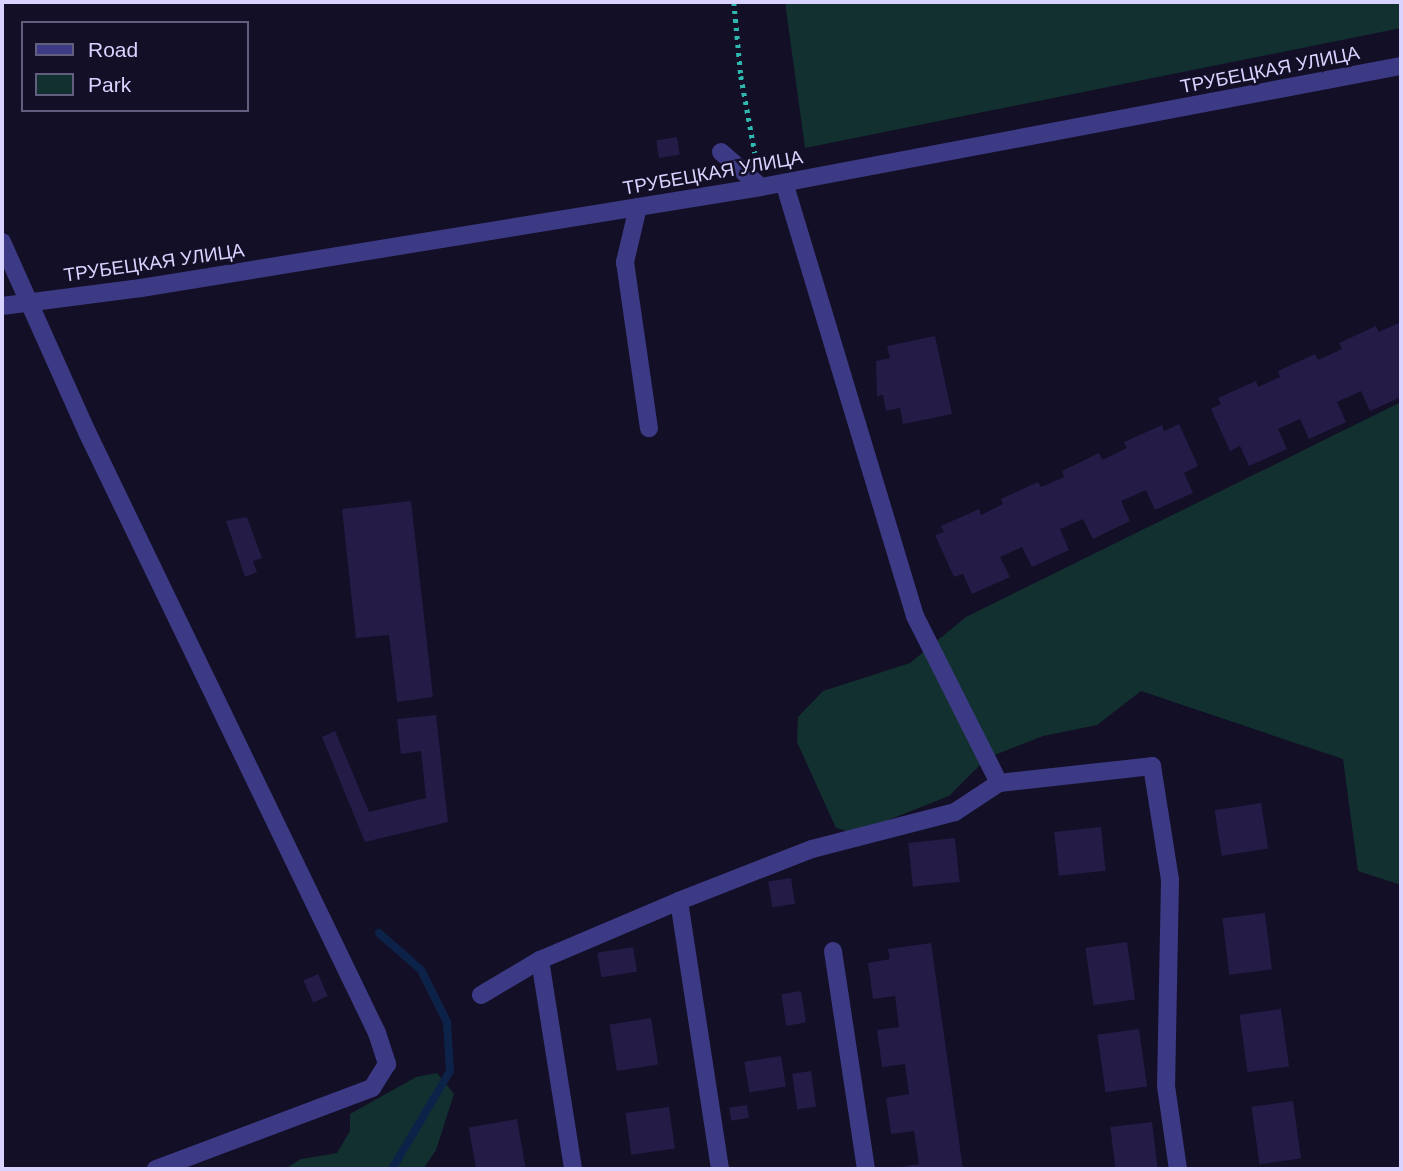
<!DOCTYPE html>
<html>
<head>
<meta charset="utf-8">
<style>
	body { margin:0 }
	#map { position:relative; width:1403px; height:1171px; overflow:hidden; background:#130f26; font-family:Arial,sans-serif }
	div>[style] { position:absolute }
	.green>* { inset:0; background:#12302f }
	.stream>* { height:8px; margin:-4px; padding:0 4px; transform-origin:4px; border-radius:4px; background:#0c2248 }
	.building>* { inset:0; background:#241b47; transform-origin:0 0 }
	.path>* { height:4.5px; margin-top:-2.25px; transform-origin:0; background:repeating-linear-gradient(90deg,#2fb8b0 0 3.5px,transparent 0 8.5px) }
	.minor>* { height:18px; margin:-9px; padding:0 9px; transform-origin:9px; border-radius:9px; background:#3d3a85 }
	span { translate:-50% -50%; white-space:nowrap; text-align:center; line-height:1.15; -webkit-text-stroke:5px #130f26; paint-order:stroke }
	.street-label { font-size:19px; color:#d9d4ff }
	.frame { position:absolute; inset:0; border:4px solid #d9d4ff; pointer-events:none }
	.legend { position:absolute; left:21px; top:21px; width:228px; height:91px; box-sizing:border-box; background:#130f26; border:2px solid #625e7d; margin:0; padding:9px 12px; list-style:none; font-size:21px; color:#d9d4ff }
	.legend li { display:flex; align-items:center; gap:14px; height:35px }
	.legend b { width:35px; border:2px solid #625e7d }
</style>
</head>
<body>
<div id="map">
	<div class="green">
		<i style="clip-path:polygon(785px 2px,1401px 2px,1401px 28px,805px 148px)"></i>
		<i style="clip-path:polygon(1401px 402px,1401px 885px,1358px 871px,1343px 759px,1141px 691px,1097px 725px,1043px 736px,987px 758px,949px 796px,855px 833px,836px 828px,797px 742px,798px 717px,823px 691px,910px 663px,966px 617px)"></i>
		<i style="clip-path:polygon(437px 1073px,454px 1094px,436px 1150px,423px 1169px,285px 1169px,301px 1159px,337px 1153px,350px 1131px,350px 1114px,416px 1077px)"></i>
	</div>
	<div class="stream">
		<i style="left:379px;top:933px;width:56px;rotate:41.4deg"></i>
		<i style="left:421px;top:970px;width:58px;rotate:63.4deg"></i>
		<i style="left:447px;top:1022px;width:49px;rotate:86.5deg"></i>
		<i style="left:450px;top:1071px;width:114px;rotate:120.6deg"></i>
	</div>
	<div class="building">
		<i style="left:677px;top:137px;width:18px;height:21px;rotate:81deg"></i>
		<i style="clip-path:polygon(1401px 322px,1401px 397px,1370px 411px,1361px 391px,1337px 402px,1346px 422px,1309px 439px,1300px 419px,1278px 429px,1287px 449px,1249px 466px,1240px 446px,1230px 451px,1211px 409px,1221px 404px,1218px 398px,1256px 381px,1258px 387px,1280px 377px,1278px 371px,1315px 354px,1318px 360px,1342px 349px,1339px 343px,1376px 326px,1379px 332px)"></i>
		<i style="clip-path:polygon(935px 336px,952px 414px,903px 424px,900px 408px,886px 411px,883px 395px,877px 396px,876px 361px,890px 358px,887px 346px)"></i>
		<i style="clip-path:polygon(1179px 424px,1198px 466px,1184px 473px,1193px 493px,1155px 510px,1146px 490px,1121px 501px,1130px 521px,1093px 539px,1083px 519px,1060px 529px,1069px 550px,1032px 567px,1022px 547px,1000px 557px,1010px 577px,972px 594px,963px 574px,954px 577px,935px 535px,944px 532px,941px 526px,979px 509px,981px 515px,1003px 504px,1001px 499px,1038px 482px,1041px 487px,1064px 477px,1062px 471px,1099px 453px,1102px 460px,1127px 448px,1124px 442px,1162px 425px,1164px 431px)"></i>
		<i style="clip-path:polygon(411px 501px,433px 697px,397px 702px,389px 635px,356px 638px,342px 509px)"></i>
		<i style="clip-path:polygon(247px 517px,262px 558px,253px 561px,257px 572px,245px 577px,226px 521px)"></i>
		<i style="clip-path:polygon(436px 715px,448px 822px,365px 842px,322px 737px,335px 731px,369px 812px,426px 798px,421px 751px,401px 754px,397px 719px)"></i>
		<i style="left:1261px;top:803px;width:46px;height:47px;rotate:81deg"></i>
		<i style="left:1101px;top:827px;width:44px;height:47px;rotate:84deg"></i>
		<i style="left:955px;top:838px;width:44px;height:47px;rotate:84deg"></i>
		<i style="left:791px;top:878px;width:26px;height:23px;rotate:81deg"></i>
		<i style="left:1265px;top:913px;width:57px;height:43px;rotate:83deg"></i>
		<i style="left:1127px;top:942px;width:58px;height:42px;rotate:82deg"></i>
		<i style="clip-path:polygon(931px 943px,963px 1169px,891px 1169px,919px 1164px,914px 1131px,891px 1134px,886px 1098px,909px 1094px,905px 1064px,882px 1067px,877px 1030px,899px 1027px,895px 996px,873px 999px,868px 963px,890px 959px,888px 949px)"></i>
		<i style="left:633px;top:947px;width:25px;height:36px;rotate:81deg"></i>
		<i style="left:318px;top:974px;width:24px;height:16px;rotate:66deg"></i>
		<i style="left:801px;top:991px;width:32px;height:20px;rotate:81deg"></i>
		<i style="left:1281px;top:1009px;width:58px;height:42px;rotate:82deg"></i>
		<i style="left:651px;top:1018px;width:47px;height:42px;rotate:81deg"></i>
		<i style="left:1139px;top:1029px;width:58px;height:42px;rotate:82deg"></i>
		<i style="left:781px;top:1056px;width:31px;height:37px;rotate:81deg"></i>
		<i style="left:811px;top:1071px;width:36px;height:19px;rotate:82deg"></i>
		<i style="left:1293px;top:1101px;width:58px;height:42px;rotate:82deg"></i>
		<i style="left:747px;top:1105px;width:13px;height:18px;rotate:81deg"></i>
		<i style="left:669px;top:1107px;width:42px;height:44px;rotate:82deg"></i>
		<i style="left:517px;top:1119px;width:48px;height:49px;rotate:80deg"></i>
		<i style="left:1152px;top:1122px;width:47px;height:42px;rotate:83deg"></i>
	</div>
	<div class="path">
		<i style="left:734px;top:2px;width:74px;rotate:84.6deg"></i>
		<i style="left:741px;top:76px;width:78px;rotate:79.7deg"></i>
	</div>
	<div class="minor">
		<i style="left:721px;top:152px;width:53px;rotate:41.2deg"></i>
		<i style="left:638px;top:207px;width:57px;rotate:103.3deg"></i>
		<i style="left:625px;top:262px;width:168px;rotate:81.8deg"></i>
		<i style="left:2px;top:242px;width:208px;rotate:65.9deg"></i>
		<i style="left:87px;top:432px;width:667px;rotate:64.24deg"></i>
		<i style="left:377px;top:1033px;width:33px;rotate:72deg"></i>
		<i style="left:387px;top:1064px;width:28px;rotate:122deg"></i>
		<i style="left:372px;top:1088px;width:231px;rotate:159.4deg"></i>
		<i style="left:2px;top:306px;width:140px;rotate:-7.4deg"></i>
		<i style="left:141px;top:288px;width:628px;rotate:-9.25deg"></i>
		<i style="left:761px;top:187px;width:651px;rotate:-10.71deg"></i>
		<i style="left:999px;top:783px;width:154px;rotate:-6.3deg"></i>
		<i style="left:1152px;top:766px;width:115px;rotate:81deg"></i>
		<i style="left:1170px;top:880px;width:206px;rotate:91.1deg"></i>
		<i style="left:1166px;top:1086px;width:84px;rotate:81.8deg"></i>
		<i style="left:679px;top:901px;width:271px;rotate:81.3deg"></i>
		<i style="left:833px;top:951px;width:220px;rotate:81.4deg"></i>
		<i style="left:540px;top:960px;width:212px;rotate:81deg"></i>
		<i style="left:481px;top:995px;width:69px;rotate:-30.7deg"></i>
		<i style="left:540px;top:960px;width:151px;rotate:-23deg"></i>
		<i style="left:679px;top:901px;width:143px;rotate:-21.4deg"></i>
		<i style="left:812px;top:849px;width:148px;rotate:-14.5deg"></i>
		<i style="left:955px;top:812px;width:53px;rotate:-33.4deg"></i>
		<i style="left:999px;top:783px;width:187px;rotate:-116.7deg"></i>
		<i style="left:915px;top:616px;width:452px;rotate:-106.8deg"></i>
	</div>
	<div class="street-label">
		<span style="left:1270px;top:70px;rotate:-11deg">ТРУБЕЦКАЯ УЛИЦА</span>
		<span style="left:713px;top:173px;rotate:-10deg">ТРУБЕЦКАЯ УЛИЦА</span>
		<span style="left:154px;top:263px;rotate:-8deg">ТРУБЕЦКАЯ УЛИЦА</span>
	</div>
	<div class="frame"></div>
	<ul class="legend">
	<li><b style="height:9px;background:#3d3a85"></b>Road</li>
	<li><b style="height:19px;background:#12302f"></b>Park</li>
	</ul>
</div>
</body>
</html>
